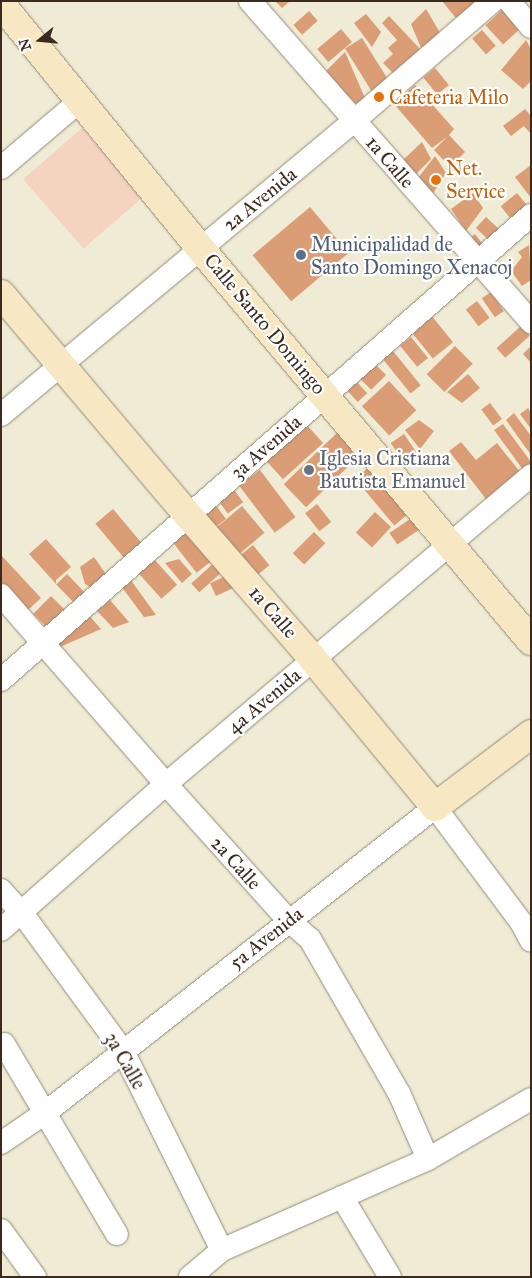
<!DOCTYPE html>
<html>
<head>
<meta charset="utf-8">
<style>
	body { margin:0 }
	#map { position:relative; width:532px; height:1278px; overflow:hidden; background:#efebd4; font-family:"IM FELL Great Primer",serif }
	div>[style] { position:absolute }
	.built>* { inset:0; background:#f4d3c1; transform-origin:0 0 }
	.building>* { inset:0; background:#db9d75; transform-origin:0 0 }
	.roads { filter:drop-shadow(0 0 1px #958a79) drop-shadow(0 0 1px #958a79) }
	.street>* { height:22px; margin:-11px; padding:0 11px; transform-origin:11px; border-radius:11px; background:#fff }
	.secondary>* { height:28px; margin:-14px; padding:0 14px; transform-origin:14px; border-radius:14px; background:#f7e8c3 }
	.dots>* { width:14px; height:14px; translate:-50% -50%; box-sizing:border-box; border:2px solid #fff; border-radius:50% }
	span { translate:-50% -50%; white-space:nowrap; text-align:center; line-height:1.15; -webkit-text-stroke:4.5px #fff; paint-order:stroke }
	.food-label { font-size:20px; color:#c56008 }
	.left { translate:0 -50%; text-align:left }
	.street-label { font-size:20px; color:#3b2a1e }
	.service-label { font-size:20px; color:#4e5e75 }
	.worship-label { font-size:20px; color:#5b616d }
	.frame { position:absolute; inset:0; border:2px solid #3b2a1e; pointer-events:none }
	.north { position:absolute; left:15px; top:15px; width:50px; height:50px; -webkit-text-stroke:4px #fff; paint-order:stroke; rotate:253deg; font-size:14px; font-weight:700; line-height:20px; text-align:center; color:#3b2a1e }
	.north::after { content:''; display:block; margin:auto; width:18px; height:22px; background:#3b2a1e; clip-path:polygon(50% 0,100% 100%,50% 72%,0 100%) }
</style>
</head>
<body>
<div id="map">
	<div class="built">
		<i style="left:82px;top:128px;width:92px;height:78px;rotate:49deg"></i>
	</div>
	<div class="building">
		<i style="clip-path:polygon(275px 1px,290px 1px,282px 8px)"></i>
		<i style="clip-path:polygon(442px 1px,485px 1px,460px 23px)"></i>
		<i style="clip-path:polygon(426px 9px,442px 36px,422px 50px,411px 24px)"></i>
		<i style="left:503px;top:9px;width:26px;height:24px;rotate:47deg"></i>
		<i style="left:309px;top:11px;width:13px;height:21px;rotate:48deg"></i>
		<i style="clip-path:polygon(366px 14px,381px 32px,372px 47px,354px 23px)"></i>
		<i style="clip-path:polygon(389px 16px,421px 50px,395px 75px,383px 63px,393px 54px,388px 48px,397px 40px,382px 23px)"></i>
		<i style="left:341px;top:29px;width:17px;height:31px;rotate:50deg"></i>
		<i style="left:482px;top:30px;width:21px;height:13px;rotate:49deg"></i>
		<i style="left:362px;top:38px;width:52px;height:20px;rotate:58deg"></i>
		<i style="clip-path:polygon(526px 40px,531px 49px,531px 81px,523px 89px,501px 70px)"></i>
		<i style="clip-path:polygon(345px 52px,365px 98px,358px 106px,325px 72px)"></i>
		<i style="left:435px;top:68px;width:22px;height:15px;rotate:51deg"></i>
		<i style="clip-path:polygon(415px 85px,454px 129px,449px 135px,465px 152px,450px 167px,434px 150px,447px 137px,432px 148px,394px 104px)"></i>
		<i style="clip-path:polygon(525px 109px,531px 116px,531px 134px,524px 126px,511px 136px,503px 126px)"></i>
		<i style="clip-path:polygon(422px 142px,431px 159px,416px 174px,403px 160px)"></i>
		<i style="clip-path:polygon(435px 156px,446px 173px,430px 198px,418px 178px)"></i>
		<i style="clip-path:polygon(531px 165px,531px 198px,515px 177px)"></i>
		<i style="clip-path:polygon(473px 193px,483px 208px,466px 231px,451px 209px)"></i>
		<i style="left:517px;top:193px;width:21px;height:21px;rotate:51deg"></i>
		<i style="left:310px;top:207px;width:60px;height:75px;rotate:50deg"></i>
		<i style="left:486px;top:217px;width:21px;height:15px;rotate:43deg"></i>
		<i style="left:475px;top:234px;width:16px;height:11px;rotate:52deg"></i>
		<i style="clip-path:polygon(529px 245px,531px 280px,522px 286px,511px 271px,522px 257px,518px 252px)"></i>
		<i style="left:491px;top:292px;width:23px;height:11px;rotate:56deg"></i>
		<i style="left:477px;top:301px;width:21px;height:14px;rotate:53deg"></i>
		<i style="left:431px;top:315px;width:35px;height:26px;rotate:51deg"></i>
		<i style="left:521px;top:326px;width:13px;height:33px;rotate:48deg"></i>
		<i style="left:411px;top:337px;width:27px;height:14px;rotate:51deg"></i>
		<i style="left:455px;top:346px;width:25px;height:40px;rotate:45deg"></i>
		<i style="clip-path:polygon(531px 346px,531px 363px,523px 354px)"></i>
		<i style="left:393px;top:351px;width:44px;height:13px;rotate:51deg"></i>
		<i style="left:374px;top:363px;width:17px;height:21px;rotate:45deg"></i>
		<i style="clip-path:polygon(468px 374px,480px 388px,462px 403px,447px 392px)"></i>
		<i style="left:355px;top:380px;width:18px;height:13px;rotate:47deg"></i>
		<i style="left:389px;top:381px;width:40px;height:37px;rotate:47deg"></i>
		<i style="left:490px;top:403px;width:20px;height:11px;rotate:53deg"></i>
		<i style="clip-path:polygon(528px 408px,531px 413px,531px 429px,520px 414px)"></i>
		<i style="clip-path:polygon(514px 413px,531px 436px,531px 455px,506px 420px)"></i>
		<i style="clip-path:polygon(419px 420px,434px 431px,420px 449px,405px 430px)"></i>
		<i style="left:305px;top:423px;width:27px;height:54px;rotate:48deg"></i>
		<i style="clip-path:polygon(503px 424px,531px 462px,531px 466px,524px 471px,494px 430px)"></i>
		<i style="left:342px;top:428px;width:32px;height:81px;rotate:46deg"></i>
		<i style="left:404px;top:434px;width:23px;height:16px;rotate:56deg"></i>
		<i style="clip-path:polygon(461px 442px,476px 460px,497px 443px,520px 472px,489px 503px,449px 451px)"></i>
		<i style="left:375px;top:462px;width:61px;height:26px;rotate:50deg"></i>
		<i style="left:260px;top:470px;width:59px;height:26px;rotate:53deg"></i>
		<i style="left:232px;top:487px;width:19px;height:19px;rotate:54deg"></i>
		<i style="left:214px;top:503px;width:20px;height:17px;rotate:53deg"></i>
		<i style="left:317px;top:504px;width:23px;height:15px;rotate:52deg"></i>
		<i style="left:242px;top:506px;width:35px;height:35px;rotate:50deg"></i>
		<i style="left:113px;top:509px;width:47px;height:23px;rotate:50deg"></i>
		<i style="left:375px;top:512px;width:22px;height:28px;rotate:43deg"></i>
		<i style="left:416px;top:515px;width:14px;height:32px;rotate:56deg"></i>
		<i style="left:189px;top:524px;width:43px;height:24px;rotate:52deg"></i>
		<i style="left:314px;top:532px;width:16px;height:30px;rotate:45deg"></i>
		<i style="clip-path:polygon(46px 539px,71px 567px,56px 580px,56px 584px,29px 554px)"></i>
		<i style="left:253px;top:545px;width:26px;height:21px;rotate:51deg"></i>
		<i style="clip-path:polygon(1px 555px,41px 598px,27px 611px,1px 582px)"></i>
		<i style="clip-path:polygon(94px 557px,110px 580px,95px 590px,85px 584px,80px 567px)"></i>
		<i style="left:153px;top:558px;width:36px;height:21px;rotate:48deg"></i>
		<i style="clip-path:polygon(179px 559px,192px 574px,182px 583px,165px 563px)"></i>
		<i style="left:215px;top:562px;width:12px;height:32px;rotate:48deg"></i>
		<i style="left:67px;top:574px;width:28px;height:15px;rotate:46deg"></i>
		<i style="left:230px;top:574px;width:14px;height:22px;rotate:65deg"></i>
		<i style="clip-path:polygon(130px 579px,156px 615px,144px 617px,121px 586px)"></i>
		<i style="left:51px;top:596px;width:21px;height:25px;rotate:45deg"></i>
		<i style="clip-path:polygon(110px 600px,129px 622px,113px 628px,97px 611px)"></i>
		<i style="clip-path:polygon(87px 613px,101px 629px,60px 647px,59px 639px)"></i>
	</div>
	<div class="roads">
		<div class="street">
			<i style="left:250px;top:1px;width:427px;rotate:48.8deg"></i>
			<i style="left:509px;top:1px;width:34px;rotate:50deg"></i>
			<i style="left:1px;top:168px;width:105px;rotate:-40.4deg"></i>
			<i style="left:1px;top:415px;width:459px;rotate:-39.8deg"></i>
			<i style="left:354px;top:121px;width:184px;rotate:-40.8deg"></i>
			<i style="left:1px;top:595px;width:251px;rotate:48.9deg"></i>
			<i style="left:166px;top:784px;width:183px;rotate:48.1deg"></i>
			<i style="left:288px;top:920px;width:29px;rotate:41deg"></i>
			<i style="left:310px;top:939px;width:178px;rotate:60deg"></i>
			<i style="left:399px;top:1093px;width:72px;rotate:66.3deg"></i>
			<i style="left:1px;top:680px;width:705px;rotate:-41.26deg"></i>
			<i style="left:1px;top:890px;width:31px;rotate:48deg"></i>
			<i style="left:22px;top:913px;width:171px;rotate:53.8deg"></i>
			<i style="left:123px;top:1051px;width:222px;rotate:63.6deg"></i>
			<i style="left:1px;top:930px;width:220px;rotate:-41.5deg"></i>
			<i style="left:166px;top:784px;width:478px;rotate:-40.2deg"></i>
			<i style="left:4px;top:1044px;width:221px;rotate:59.3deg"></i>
			<i style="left:1px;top:1143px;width:53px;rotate:-34.3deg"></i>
			<i style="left:45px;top:1113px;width:496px;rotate:-38.1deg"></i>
			<i style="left:435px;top:807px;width:144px;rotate:53.2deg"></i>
			<i style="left:521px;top:922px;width:21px;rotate:62deg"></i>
			<i style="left:342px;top:1197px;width:93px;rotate:59deg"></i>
			<i style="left:1px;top:1230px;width:58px;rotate:54.1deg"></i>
			<i style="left:190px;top:1277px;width:42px;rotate:-40.2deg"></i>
			<i style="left:222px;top:1250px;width:225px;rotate:-23.8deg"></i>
			<i style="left:428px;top:1159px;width:119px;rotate:-30.2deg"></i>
		</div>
		<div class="secondary">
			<i style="left:1px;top:4px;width:315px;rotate:50.8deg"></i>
			<i style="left:200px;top:248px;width:514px;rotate:49.89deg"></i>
			<i style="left:1px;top:294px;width:289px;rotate:49.8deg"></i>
			<i style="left:188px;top:515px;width:191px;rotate:49deg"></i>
			<i style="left:313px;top:659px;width:192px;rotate:50.5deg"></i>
			<i style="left:435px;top:807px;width:121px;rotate:-37.2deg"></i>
		</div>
	</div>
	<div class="dots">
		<i style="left:379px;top:97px;background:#e8710a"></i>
		<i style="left:436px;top:180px;background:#e8710a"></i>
		<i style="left:301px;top:255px;background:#5c6f8a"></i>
		<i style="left:309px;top:470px;background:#6b7280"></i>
	</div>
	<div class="food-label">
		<span class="left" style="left:389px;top:97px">Cafeteria Milo</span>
		<span class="left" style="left:446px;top:180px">Net.<br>Service</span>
	</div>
	<div class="street-label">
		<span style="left:390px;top:162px;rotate:49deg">1a Calle</span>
		<span style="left:260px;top:199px;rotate:-39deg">2a Avenida</span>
		<span style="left:265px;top:324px;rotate:50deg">Calle Santo Domingo</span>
		<span style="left:266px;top:447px;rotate:-41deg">3a Avenida</span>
		<span style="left:273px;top:612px;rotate:49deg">1a Calle</span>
		<span style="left:264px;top:701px;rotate:-40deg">4a Avenida</span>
		<span style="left:236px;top:863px;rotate:48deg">2a Calle</span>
		<span style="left:266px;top:938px;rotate:-38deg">5a Avenida</span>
		<span style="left:125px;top:1061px;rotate:60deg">3a Calle</span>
	</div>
	<div class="service-label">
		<span class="left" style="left:311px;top:256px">Municipalidad de<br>Santo Domingo Xenacoj</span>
	</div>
	<div class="worship-label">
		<span class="left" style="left:319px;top:470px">Iglesia Cristiana<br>Bautista Emanuel</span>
	</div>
	<div class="frame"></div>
	<div class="north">N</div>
</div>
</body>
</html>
